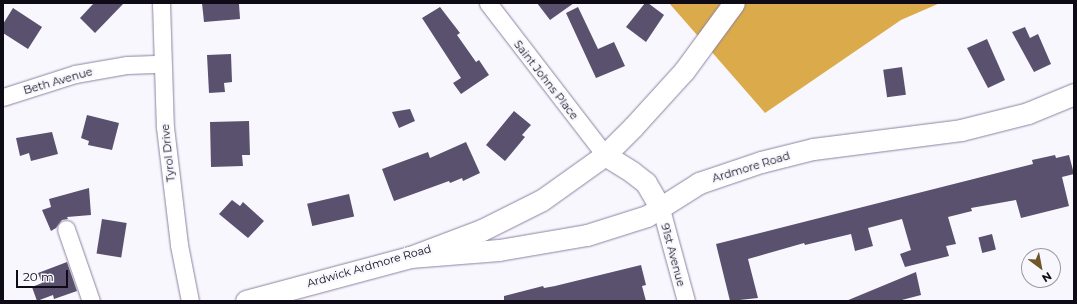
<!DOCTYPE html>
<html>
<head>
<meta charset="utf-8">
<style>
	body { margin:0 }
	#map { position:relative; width:1077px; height:304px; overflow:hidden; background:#f9f7fe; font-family:Montserrat,sans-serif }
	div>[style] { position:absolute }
	.forest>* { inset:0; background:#dbab4b }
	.building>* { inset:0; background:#59516d; transform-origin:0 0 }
	.roads { filter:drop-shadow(0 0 1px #8c83a1) drop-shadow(0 0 1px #8c83a1) }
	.minor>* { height:17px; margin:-8.5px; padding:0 8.5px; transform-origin:8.5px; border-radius:8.5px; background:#fff }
	.tertiary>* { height:21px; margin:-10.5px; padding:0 10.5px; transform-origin:10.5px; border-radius:10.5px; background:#fff }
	span { translate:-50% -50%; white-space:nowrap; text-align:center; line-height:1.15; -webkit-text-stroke:4px #f9f7fe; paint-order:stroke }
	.street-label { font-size:11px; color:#0e0b16 }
	.frame { position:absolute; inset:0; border:4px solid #0e0b16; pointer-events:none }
	.north { position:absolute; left:1021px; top:248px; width:40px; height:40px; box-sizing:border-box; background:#f9f7fe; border:1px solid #9b99a1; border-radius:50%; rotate:148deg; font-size:11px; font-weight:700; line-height:16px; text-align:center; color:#0e0b16 }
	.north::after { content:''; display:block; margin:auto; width:14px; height:18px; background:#6f5727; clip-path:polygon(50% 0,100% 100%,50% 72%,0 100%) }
	.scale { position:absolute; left:16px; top:270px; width:52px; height:18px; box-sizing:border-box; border:2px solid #0e0b16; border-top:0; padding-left:5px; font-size:12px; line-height:14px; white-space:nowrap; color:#0e0b16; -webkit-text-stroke:3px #f9f7fe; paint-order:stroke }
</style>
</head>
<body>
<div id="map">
	<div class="forest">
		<i style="clip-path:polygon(669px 3px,940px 3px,901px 20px,765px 113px)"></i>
	</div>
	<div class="building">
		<i style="clip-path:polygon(94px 3px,124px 3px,95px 33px,80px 18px)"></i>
		<i style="clip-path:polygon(202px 3px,239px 4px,240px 19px,204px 22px)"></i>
		<i style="clip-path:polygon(537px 3px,574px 3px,550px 20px)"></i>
		<i style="clip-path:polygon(645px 3px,648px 3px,664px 15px,646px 42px,626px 27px)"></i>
		<i style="clip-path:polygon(440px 7px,460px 33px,457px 35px,476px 62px,479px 60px,489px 75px,461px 94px,453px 83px,461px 78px,422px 18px)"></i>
		<i style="clip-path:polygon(578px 7px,598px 49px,614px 42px,625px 66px,596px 78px,566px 13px)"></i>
		<i style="clip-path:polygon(13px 8px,42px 27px,28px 49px,3px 33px,3px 24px)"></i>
		<i style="clip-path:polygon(1025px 27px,1030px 38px,1038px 34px,1051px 64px,1034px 72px,1012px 32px)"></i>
		<i style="clip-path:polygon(987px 39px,1005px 80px,988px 88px,967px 48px)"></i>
		<i style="clip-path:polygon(231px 54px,232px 82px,224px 83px,225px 92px,209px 93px,207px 55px)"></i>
		<i style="left:902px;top:67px;width:28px;height:19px;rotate:82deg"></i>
		<i style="clip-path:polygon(410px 109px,415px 121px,399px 128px,392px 112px)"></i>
		<i style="clip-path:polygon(514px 111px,531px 125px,522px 135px,525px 137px,505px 161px,486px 145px)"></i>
		<i style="clip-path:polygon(87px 115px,119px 123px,112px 150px,88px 145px,89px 141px,81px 138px)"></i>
		<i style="clip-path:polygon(249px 121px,250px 155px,242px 155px,243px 166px,211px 167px,210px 122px)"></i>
		<i style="clip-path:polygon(52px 132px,58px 154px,31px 161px,29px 153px,20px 156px,16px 138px)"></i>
		<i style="clip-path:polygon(466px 142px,480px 173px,463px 181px,462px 178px,450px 183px,449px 181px,394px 201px,382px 169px,428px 152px,430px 158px)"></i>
		<i style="clip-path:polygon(1055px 155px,1056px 158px,1069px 155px,1074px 174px,1062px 177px,1069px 206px,1021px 218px,1016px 200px,971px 208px,972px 211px,948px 217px,956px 244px,946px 246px,949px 256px,905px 267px,900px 254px,911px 250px,902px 219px,868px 228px,873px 246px,855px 251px,851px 234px,805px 245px,804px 243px,748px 259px,758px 298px,730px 301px,716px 244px,1033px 164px,1032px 160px)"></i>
		<i style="clip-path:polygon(89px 188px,91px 215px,67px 217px,68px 219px,62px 220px,56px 228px,51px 231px,42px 210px,51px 207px,49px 199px)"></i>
		<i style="left:349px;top:194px;width:23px;height:43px;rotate:77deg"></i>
		<i style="clip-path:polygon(232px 200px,240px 206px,243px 202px,264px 221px,248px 238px,219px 214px)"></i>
		<i style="left:102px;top:219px;width:25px;height:35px;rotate:9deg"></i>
		<i style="left:992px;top:234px;width:16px;height:14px;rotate:76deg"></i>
		<i style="clip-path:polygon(67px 262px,77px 291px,54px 299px,53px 295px,37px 301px,32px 287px,42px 283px,38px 273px)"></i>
		<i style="clip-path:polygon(641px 265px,646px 285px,642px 286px,646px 301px,504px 301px,504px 296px,543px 286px,544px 288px,555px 286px)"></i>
		<i style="clip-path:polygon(916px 272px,921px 295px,898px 301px,846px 301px)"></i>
	</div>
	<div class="roads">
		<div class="minor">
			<i style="left:161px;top:3px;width:124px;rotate:88.2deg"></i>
			<i style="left:165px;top:127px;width:119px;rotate:83.2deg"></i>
			<i style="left:179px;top:245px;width:57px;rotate:78.9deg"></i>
			<i style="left:488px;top:3px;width:192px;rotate:52.4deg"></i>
			<i style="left:3px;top:97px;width:76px;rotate:-17.7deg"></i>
			<i style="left:75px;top:74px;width:53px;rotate:-9.8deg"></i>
			<i style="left:127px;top:65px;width:35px;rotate:-2deg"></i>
			<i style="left:661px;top:209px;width:95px;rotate:74.8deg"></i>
			<i style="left:66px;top:229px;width:76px;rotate:70.9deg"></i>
		</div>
		<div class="tertiary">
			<i style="left:605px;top:155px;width:32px;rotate:32deg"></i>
			<i style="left:632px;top:172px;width:18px;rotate:38deg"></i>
			<i style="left:646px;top:183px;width:30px;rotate:60deg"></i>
			<i style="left:410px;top:257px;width:89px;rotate:-4.5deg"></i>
			<i style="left:499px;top:250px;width:89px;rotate:-9.7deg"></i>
			<i style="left:587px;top:235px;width:63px;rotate:-17.6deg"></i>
			<i style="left:647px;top:216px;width:62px;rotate:-32.4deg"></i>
			<i style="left:699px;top:183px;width:65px;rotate:-18.7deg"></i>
			<i style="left:761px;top:162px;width:54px;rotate:-14deg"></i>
			<i style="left:813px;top:149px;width:149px;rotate:-7.3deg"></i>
			<i style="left:961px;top:130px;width:69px;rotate:-14.2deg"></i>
			<i style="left:1028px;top:113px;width:50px;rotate:-22.4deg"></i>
			<i style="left:246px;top:301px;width:170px;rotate:-15deg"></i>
			<i style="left:410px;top:257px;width:77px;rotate:-20.6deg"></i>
			<i style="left:482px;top:230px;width:67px;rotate:-26.6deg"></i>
			<i style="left:542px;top:200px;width:77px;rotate:-35.5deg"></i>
			<i style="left:605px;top:155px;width:40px;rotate:-45deg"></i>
			<i style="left:633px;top:127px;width:76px;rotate:-47.7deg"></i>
			<i style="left:684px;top:71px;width:84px;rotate:-53.7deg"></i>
		</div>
	</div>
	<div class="street-label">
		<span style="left:546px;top:80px;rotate:52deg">Saint Johns Place</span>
		<span style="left:58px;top:81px;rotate:-16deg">Beth Avenue</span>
		<span style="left:168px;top:153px;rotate:-96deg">Tyrol Drive</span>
		<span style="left:751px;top:167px;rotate:-17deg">Ardmore Road</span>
		<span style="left:673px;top:255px;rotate:75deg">91st Avenue</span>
		<span style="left:369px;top:266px;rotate:-16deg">Ardwick Ardmore Road</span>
	</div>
	<div class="frame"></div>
	<div class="north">N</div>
	<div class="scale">20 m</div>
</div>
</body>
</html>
